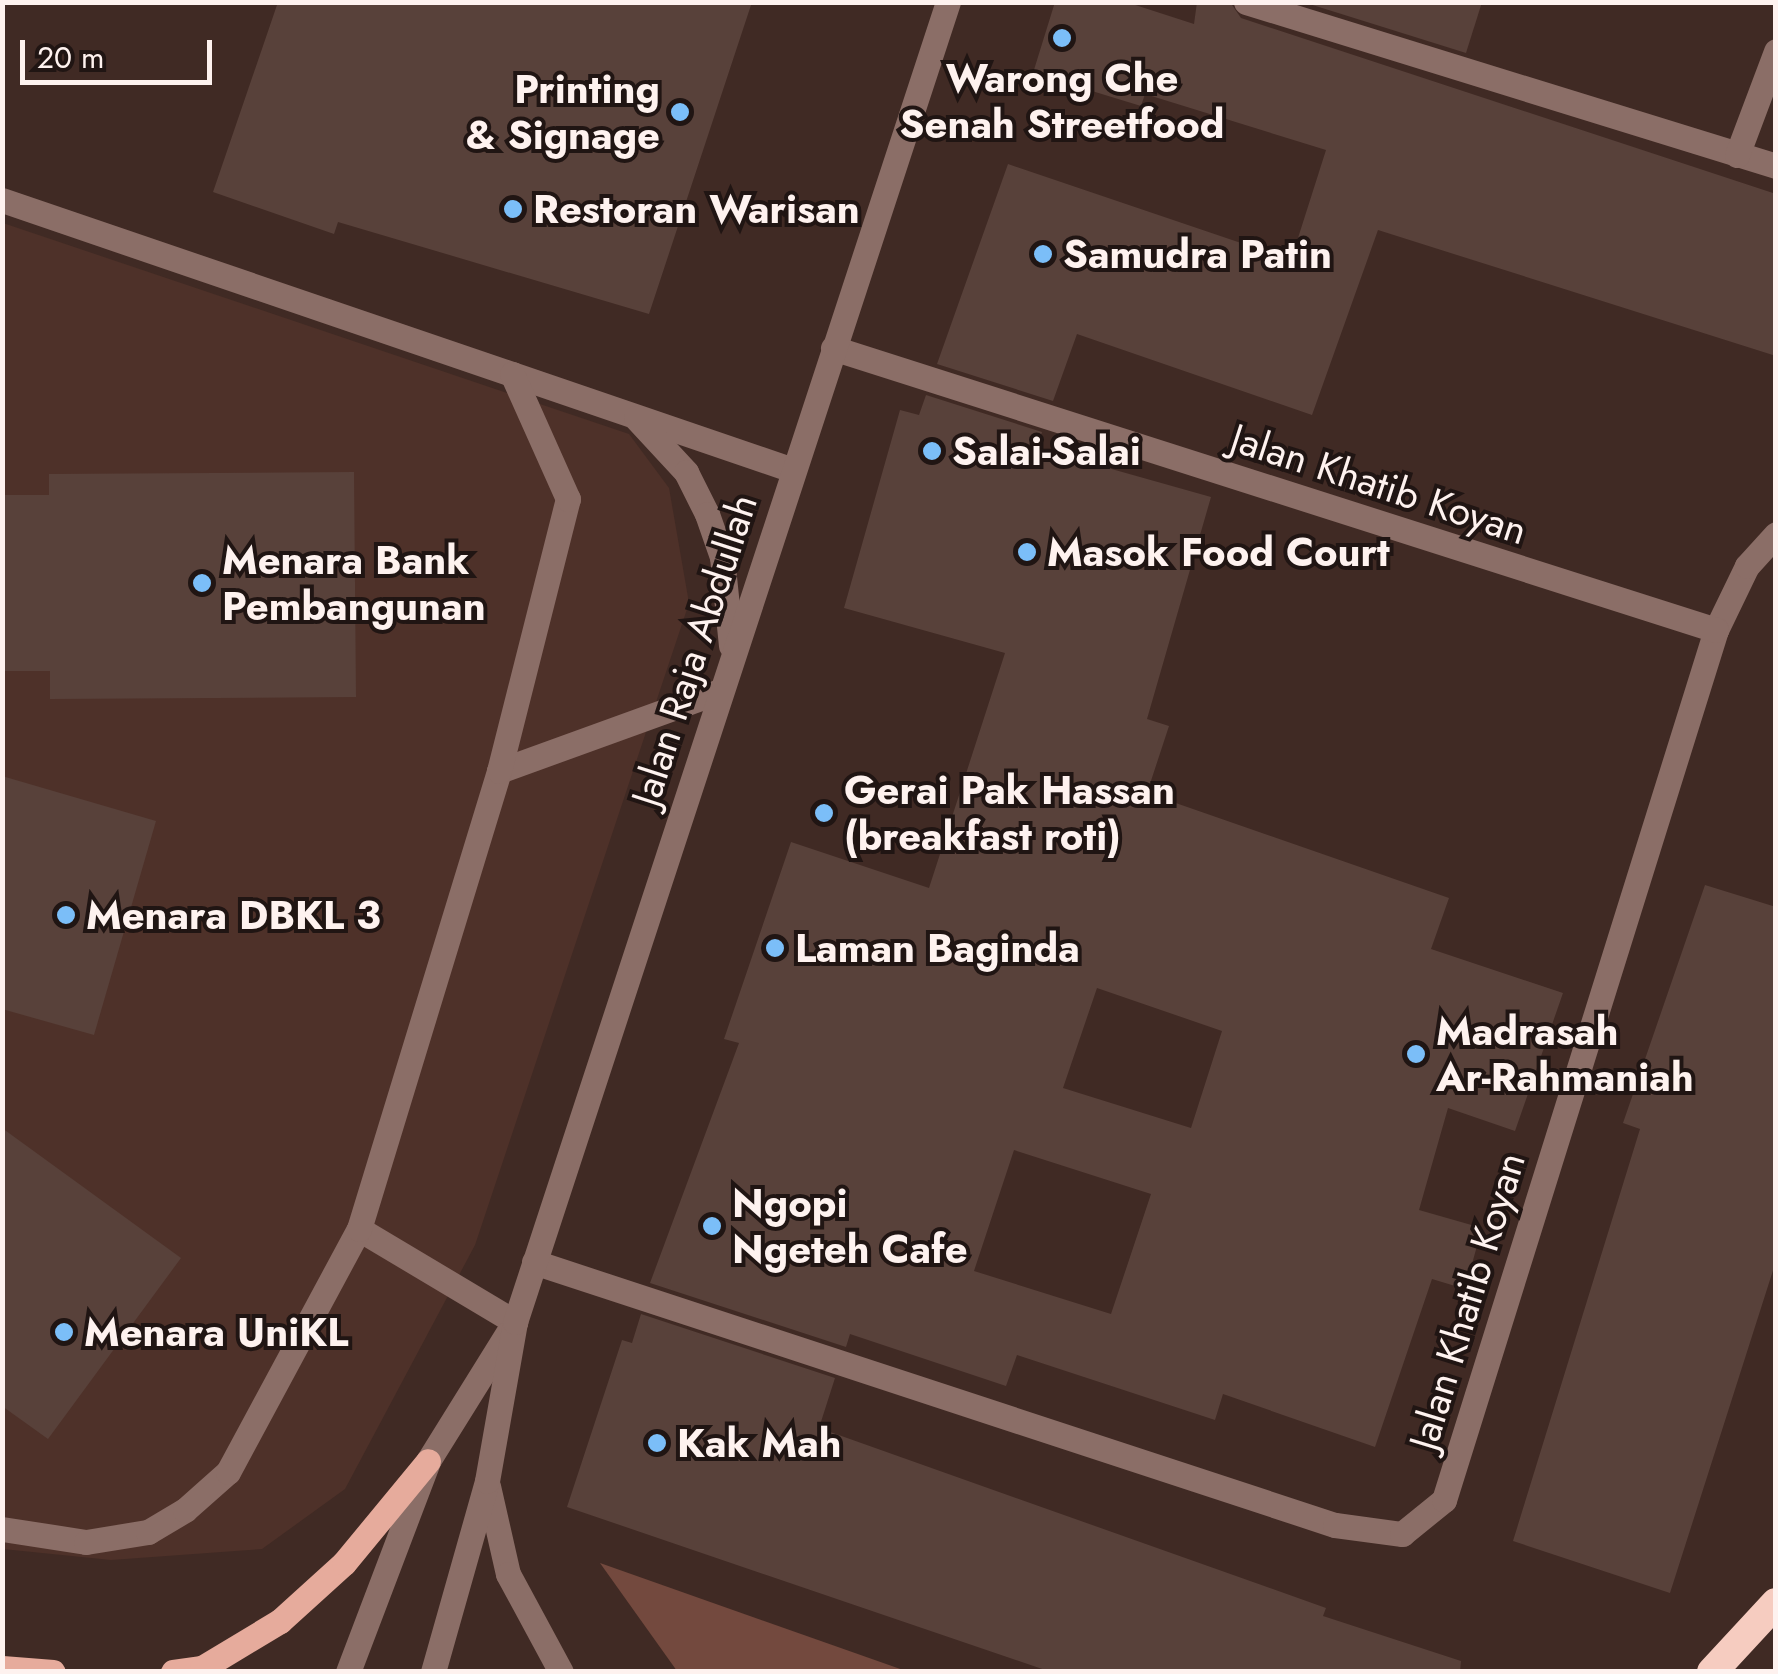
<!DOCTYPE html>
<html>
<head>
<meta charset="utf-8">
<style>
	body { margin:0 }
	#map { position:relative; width:1778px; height:1674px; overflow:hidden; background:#402a24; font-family:Jost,sans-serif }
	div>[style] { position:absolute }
	.built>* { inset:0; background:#4e3129 }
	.green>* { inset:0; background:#73493e }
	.building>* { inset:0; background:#58413a }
	.minor>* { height:25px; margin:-12.5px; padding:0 12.5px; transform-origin:12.5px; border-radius:12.5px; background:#8b6e67 }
	.major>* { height:25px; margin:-12.5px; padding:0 12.5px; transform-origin:12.5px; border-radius:12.5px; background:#e6ab9c }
	.highway>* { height:30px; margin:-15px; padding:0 15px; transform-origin:15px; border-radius:15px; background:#f6ccc0 }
	.dots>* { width:28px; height:28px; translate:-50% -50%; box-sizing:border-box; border:5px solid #201513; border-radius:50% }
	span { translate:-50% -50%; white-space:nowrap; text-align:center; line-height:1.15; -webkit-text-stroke:8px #201513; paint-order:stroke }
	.poi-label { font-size:40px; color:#fef2ef; font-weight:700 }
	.right { translate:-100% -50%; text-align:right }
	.left { translate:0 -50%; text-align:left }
	.street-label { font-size:40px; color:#fef2ef }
	.frame { position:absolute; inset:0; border:5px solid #fef2ef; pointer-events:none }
	.scale { position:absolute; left:20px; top:40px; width:192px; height:45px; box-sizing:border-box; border:5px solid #fef2ef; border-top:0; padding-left:12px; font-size:30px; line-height:35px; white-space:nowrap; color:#fef2ef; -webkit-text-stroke:8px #201513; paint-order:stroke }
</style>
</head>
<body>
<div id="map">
	<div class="built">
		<i style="clip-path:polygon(3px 223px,629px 434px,669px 488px,689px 603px,475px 1245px,345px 1489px,262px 1549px,111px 1560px,3px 1549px)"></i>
	</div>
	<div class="green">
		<i style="clip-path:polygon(600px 1563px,906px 1671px,677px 1671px)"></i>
	</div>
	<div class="building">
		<i style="clip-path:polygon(278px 2px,752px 2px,649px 314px,338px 222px,334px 234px,213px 192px)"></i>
		<i style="clip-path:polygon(1055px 2px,1126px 2px,1194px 24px,1197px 2px,1230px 2px,1241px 18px,1776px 194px,1776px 356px,1378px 230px,1312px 415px,1077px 334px,1053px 401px,937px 364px,1008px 164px,1291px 260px,1326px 150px,1145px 94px,1141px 106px,1033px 73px)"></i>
		<i style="clip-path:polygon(1303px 2px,1482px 2px,1466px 53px)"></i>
		<i style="clip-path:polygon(evenodd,926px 395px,1042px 432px,1037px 448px,1211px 497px,1147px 719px,1169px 726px,1147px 793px,1449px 898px,1431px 949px,1563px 993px,1515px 1131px,1448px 1108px,1419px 1210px,1482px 1228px,1465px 1289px,1432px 1279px,1375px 1447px,1223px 1394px,1215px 1420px,1017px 1355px,1006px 1386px,850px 1334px,846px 1347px,650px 1283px,739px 1043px,724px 1039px,791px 842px,929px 888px,1005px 653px,844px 608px,900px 410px,919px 415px,926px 395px,1097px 988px,1222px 1031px,1191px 1128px,1063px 1088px,1097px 988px,926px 395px,1014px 1150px,1151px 1194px,1111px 1314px,974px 1271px,1014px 1150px)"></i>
		<i style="clip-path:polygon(354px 472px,356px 697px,50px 699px,50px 671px,2px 671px,2px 495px,49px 495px,49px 474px)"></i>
		<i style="clip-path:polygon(2px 776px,156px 821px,94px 1035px,2px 1009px)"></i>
		<i style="clip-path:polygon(1705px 885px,1776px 907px,1776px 1261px,1670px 1593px,1513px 1541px,1640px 1129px,1623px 1123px)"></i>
		<i style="clip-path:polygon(2px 1128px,181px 1258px,48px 1439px,2px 1406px)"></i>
		<i style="clip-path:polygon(641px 1314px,835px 1378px,819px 1428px,1326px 1608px,1323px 1616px,1461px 1661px,1460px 1672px,1051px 1672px,567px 1507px,622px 1340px,632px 1343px)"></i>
	</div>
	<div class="minor">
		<i style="left:1246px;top:2px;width:555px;rotate:17.19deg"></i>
		<i style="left:1737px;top:155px;width:111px;rotate:-69.4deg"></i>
		<i style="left:2px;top:200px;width:836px;rotate:18.85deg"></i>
		<i style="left:636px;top:418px;width:74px;rotate:47.2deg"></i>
		<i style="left:686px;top:472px;width:47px;rotate:63.4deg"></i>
		<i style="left:707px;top:514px;width:46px;rotate:70.8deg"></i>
		<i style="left:722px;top:557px;width:89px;rotate:84.2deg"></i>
		<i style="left:1716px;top:630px;width:71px;rotate:-64.2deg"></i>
		<i style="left:1747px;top:566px;width:43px;rotate:-47.8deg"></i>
		<i style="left:499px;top:771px;width:235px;rotate:-19.9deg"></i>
		<i style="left:359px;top:1229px;width:182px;rotate:30.8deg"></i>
		<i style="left:534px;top:1262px;width:843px;rotate:18.18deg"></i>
		<i style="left:1335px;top:1525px;width:68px;rotate:7.7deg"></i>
		<i style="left:1402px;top:1534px;width:54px;rotate:-39deg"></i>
		<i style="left:1444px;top:1500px;width:912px;rotate:-72.64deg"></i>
		<i style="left:1716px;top:630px;width:927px;rotate:-162.29deg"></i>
		<i style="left:488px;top:1486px;width:90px;rotate:77.2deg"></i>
		<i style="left:508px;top:1574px;width:111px;rotate:61.6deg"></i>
		<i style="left:2px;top:1529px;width:85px;rotate:8.8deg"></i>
		<i style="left:86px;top:1542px;width:63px;rotate:-9.2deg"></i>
		<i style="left:148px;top:1532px;width:43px;rotate:-30.7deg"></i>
		<i style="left:185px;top:1510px;width:57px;rotate:-41.5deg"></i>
		<i style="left:228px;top:1472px;width:276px;rotate:-61.7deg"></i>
		<i style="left:359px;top:1229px;width:479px;rotate:-73deg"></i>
		<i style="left:499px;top:771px;width:281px;rotate:-75.8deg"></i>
		<i style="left:568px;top:499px;width:137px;rotate:-114.1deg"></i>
		<i style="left:348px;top:1672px;width:226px;rotate:-69.2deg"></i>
		<i style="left:428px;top:1461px;width:150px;rotate:-58.1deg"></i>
		<i style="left:433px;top:1672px;width:198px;rotate:-74.2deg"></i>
		<i style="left:487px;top:1481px;width:161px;rotate:-80deg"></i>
		<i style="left:515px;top:1322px;width:1389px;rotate:-71.84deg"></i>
	</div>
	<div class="major">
		<i style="left:2px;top:1668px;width:51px;rotate:4.5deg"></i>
		<i style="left:173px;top:1672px;width:29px;rotate:-8deg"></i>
		<i style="left:202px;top:1668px;width:91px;rotate:-31.1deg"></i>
		<i style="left:280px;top:1621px;width:86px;rotate:-42.2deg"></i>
		<i style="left:344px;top:1563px;width:132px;rotate:-50.5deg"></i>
	</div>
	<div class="highway">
		<i style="left:1712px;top:1672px;width:94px;rotate:-47.2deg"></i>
	</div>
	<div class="dots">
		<i style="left:1062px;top:38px;background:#7bbef8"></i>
		<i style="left:680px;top:112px;background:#7bbef8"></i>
		<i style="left:513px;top:209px;background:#7bbef8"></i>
		<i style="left:1043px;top:254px;background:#7bbef8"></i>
		<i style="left:932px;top:451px;background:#7bbef8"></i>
		<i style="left:1027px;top:552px;background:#7bbef8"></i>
		<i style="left:202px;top:583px;background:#7bbef8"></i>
		<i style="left:824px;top:813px;background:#7bbef8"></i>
		<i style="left:66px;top:915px;background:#7bbef8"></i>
		<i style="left:775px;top:948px;background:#7bbef8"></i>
		<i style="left:1416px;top:1054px;background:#7bbef8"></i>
		<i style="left:712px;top:1226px;background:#7bbef8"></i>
		<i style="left:64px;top:1332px;background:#7bbef8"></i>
		<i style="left:657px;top:1443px;background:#7bbef8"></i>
	</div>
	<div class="poi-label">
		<span style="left:1062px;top:101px">Warong Che<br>Senah Streetfood</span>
		<span class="right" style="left:660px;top:112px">Printing<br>&amp; Signage</span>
		<span class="left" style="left:533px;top:209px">Restoran Warisan</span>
		<span class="left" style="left:1063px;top:254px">Samudra Patin</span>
		<span class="left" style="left:952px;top:451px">Salai-Salai</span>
		<span class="left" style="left:1047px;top:552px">Masok Food Court</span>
		<span class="left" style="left:222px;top:583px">Menara Bank<br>Pembangunan</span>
		<span class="left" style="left:844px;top:813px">Gerai Pak Hassan<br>(breakfast roti)</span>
		<span class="left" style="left:86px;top:915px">Menara DBKL 3</span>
		<span class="left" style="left:795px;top:948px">Laman Baginda</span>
		<span class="left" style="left:1436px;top:1054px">Madrasah<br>Ar-Rahmaniah</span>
		<span class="left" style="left:732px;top:1226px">Ngopi<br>Ngeteh Cafe</span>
		<span class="left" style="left:84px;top:1332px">Menara UniKL</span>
		<span class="left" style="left:677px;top:1443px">Kak Mah</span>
	</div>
	<div class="street-label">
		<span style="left:1379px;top:484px;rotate:18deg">Jalan Khatib Koyan</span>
		<span style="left:694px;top:650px;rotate:-72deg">Jalan Raja Abdullah</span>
		<span style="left:1467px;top:1301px;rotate:-73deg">Jalan Khatib Koyan</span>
	</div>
	<div class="frame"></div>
	<div class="scale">20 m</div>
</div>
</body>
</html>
